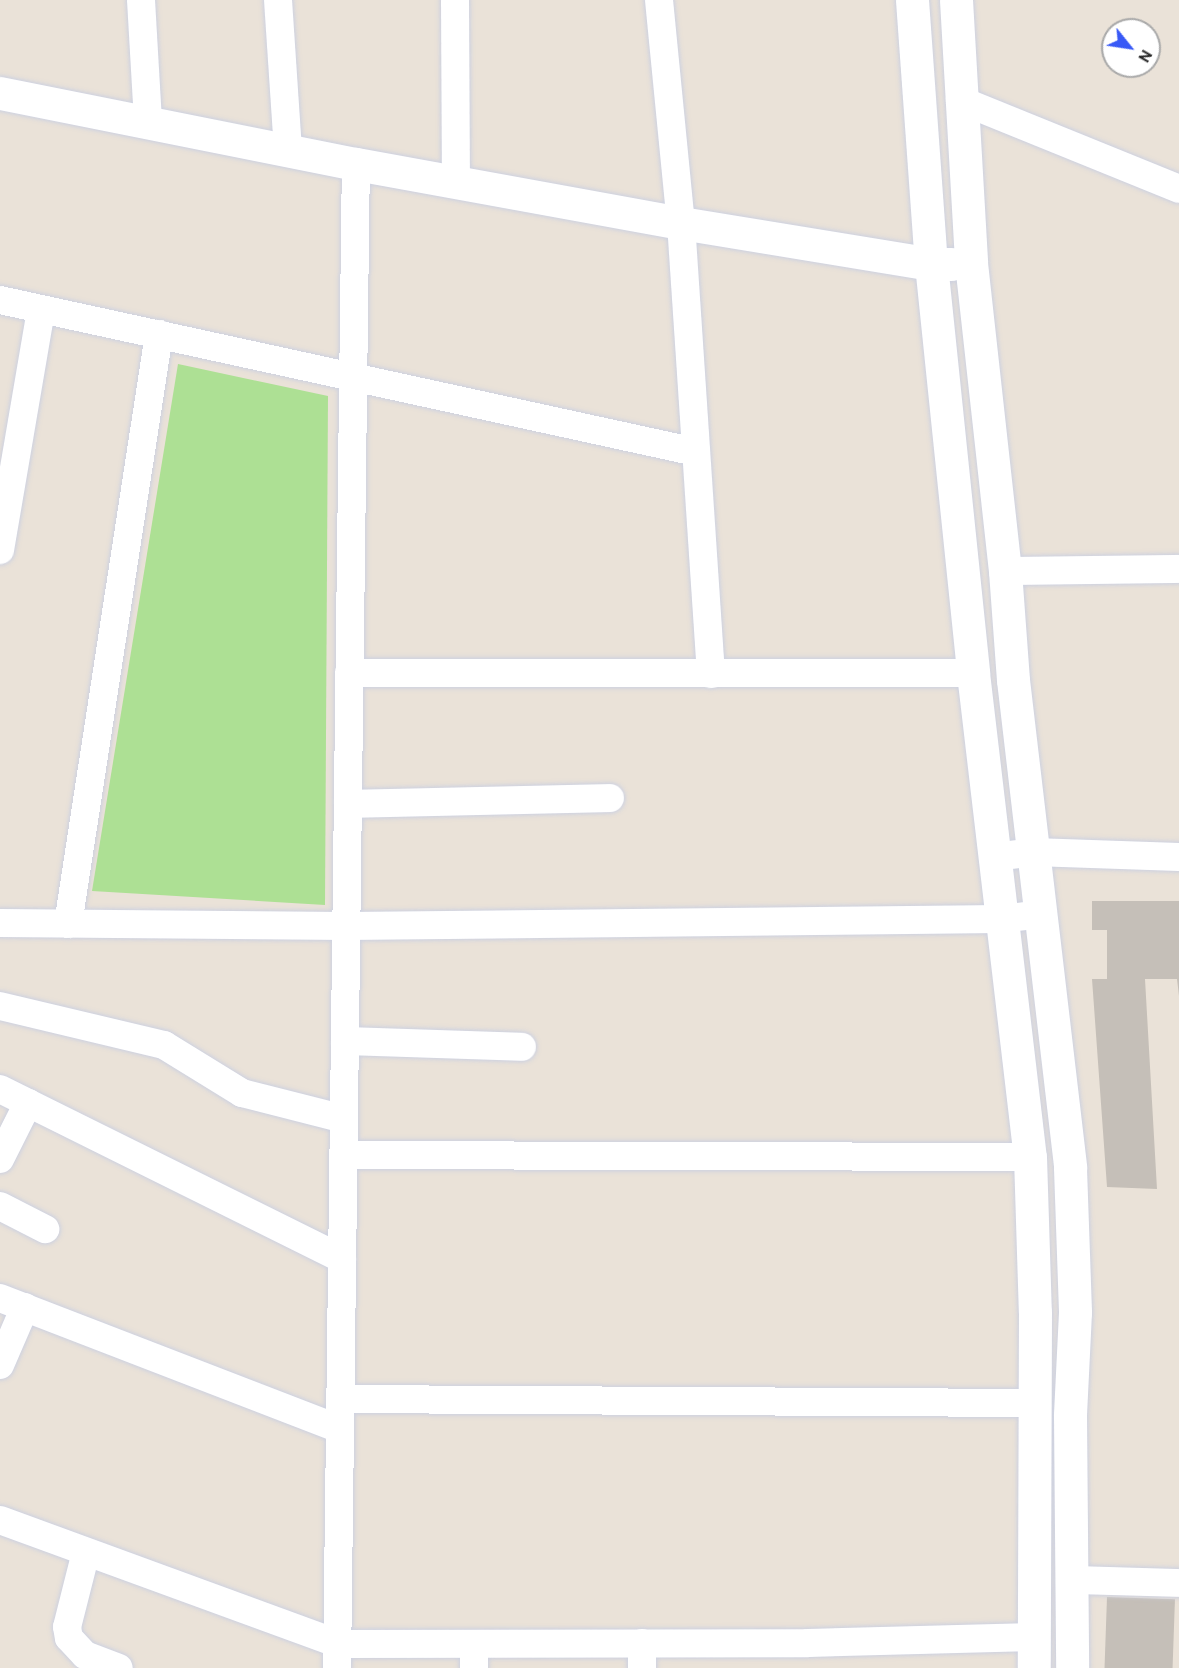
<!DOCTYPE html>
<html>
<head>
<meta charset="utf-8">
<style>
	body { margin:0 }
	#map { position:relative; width:1179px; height:1668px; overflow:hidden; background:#eae2d8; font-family:Cabin,sans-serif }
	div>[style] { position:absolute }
	.green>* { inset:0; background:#ade094 }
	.building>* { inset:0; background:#c5bfb8; transform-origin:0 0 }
	.roads { filter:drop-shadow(0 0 2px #cdd1e0) drop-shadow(0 0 2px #cdd1e0) }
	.street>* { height:28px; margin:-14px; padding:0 14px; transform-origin:14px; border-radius:14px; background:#fff }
	.secondary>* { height:33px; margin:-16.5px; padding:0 16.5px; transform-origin:16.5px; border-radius:16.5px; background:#fff }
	span { translate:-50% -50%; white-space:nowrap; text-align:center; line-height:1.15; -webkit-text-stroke:4.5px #fff; paint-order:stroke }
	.north { position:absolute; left:1101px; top:18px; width:60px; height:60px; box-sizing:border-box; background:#fff; border:2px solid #a9a9a9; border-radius:50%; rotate:120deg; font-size:16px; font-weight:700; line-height:24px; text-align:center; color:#272727 }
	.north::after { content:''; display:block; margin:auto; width:21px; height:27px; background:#3859f6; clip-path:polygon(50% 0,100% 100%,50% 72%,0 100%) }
</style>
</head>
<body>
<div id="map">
	<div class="green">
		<i style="clip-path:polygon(178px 364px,328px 396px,325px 905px,92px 891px)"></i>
	</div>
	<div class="building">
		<i style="clip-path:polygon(1092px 901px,1179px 901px,1179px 996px,1177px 979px,1145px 979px,1157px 1189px,1107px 1187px,1092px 979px,1107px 979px,1107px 930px,1092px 930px)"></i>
		<i style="left:1107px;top:1597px;width:68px;height:71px;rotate:2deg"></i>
	</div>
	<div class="roads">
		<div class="street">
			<i style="left:141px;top:0;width:123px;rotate:86.7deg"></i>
			<i style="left:278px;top:0;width:151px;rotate:86.2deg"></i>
			<i style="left:455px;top:0;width:180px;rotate:89.7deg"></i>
			<i style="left:659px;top:0;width:224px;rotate:84.4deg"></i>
			<i style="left:681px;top:223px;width:452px;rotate:86.2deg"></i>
			<i style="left:960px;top:100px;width:236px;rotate:22.1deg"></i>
			<i style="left:0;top:300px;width:712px;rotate:12.32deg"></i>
			<i style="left:0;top:550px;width:244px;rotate:-80.3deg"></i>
			<i style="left:1005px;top:571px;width:174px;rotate:-0.7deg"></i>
			<i style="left:349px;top:673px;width:624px"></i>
			<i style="left:348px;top:804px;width:262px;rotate:-1.3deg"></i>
			<i style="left:994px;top:857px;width:39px;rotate:-7deg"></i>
			<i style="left:1033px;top:852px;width:146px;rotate:2deg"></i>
			<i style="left:0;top:923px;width:346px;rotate:0.5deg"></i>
			<i style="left:346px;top:926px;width:655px;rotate:-0.61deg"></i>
			<i style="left:1001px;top:919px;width:39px;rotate:-7deg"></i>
			<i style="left:68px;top:924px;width:597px;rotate:-81.23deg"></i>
			<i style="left:0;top:1006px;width:169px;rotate:13.4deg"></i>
			<i style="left:164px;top:1045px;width:92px;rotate:31.6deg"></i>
			<i style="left:242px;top:1093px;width:105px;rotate:14.3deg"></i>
			<i style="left:345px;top:1041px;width:177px;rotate:1.9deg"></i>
			<i style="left:0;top:1089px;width:382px;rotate:26.4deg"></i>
			<i style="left:344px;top:1155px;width:686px;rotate:0.17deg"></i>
			<i style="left:0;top:1159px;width:63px;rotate:-63.4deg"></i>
			<i style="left:0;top:1206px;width:51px;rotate:27.1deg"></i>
			<i style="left:0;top:1298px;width:364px;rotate:21.1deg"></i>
			<i style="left:0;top:1365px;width:63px;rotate:-66.7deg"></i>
			<i style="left:340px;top:1399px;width:695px;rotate:0.33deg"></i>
			<i style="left:0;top:1520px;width:360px;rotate:20.1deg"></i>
			<i style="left:338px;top:1644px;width:470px;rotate:-0.1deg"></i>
			<i style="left:808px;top:1643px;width:226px;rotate:-1.5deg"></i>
			<i style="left:86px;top:1552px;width:77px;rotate:104.2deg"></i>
			<i style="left:67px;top:1627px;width:11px;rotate:80deg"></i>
			<i style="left:69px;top:1638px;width:23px;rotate:47deg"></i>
			<i style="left:85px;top:1655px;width:36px;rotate:21deg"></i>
			<i style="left:1072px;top:1580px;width:107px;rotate:1.6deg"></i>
			<i style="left:474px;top:1644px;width:24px;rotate:90deg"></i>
			<i style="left:337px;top:1668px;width:1504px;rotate:-89.28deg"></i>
			<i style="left:642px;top:1668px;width:25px;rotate:-90deg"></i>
		</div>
		<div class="secondary">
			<i style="left:912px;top:0;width:265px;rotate:85.9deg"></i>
			<i style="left:931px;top:264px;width:411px;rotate:84.1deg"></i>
			<i style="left:973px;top:673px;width:487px;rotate:83.3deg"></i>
			<i style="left:1030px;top:1157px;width:155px;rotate:88.2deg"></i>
			<i style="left:1035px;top:1312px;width:356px;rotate:90.2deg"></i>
			<i style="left:956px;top:0;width:263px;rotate:86.7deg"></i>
			<i style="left:971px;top:263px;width:310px;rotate:83.7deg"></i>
			<i style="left:1005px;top:571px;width:109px;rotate:85.8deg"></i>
			<i style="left:1013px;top:680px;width:491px;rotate:83.3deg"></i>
			<i style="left:1070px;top:1168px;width:144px;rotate:88deg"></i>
			<i style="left:1075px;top:1312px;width:104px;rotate:92.8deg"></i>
			<i style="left:1070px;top:1416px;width:252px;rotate:89.5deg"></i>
			<i style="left:0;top:93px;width:363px;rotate:11.3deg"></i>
			<i style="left:356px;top:164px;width:330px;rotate:10.3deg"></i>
			<i style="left:681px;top:223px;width:253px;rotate:9.3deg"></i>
			<i style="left:931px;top:264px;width:20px"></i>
		</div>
	</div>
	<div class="north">N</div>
</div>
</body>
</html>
